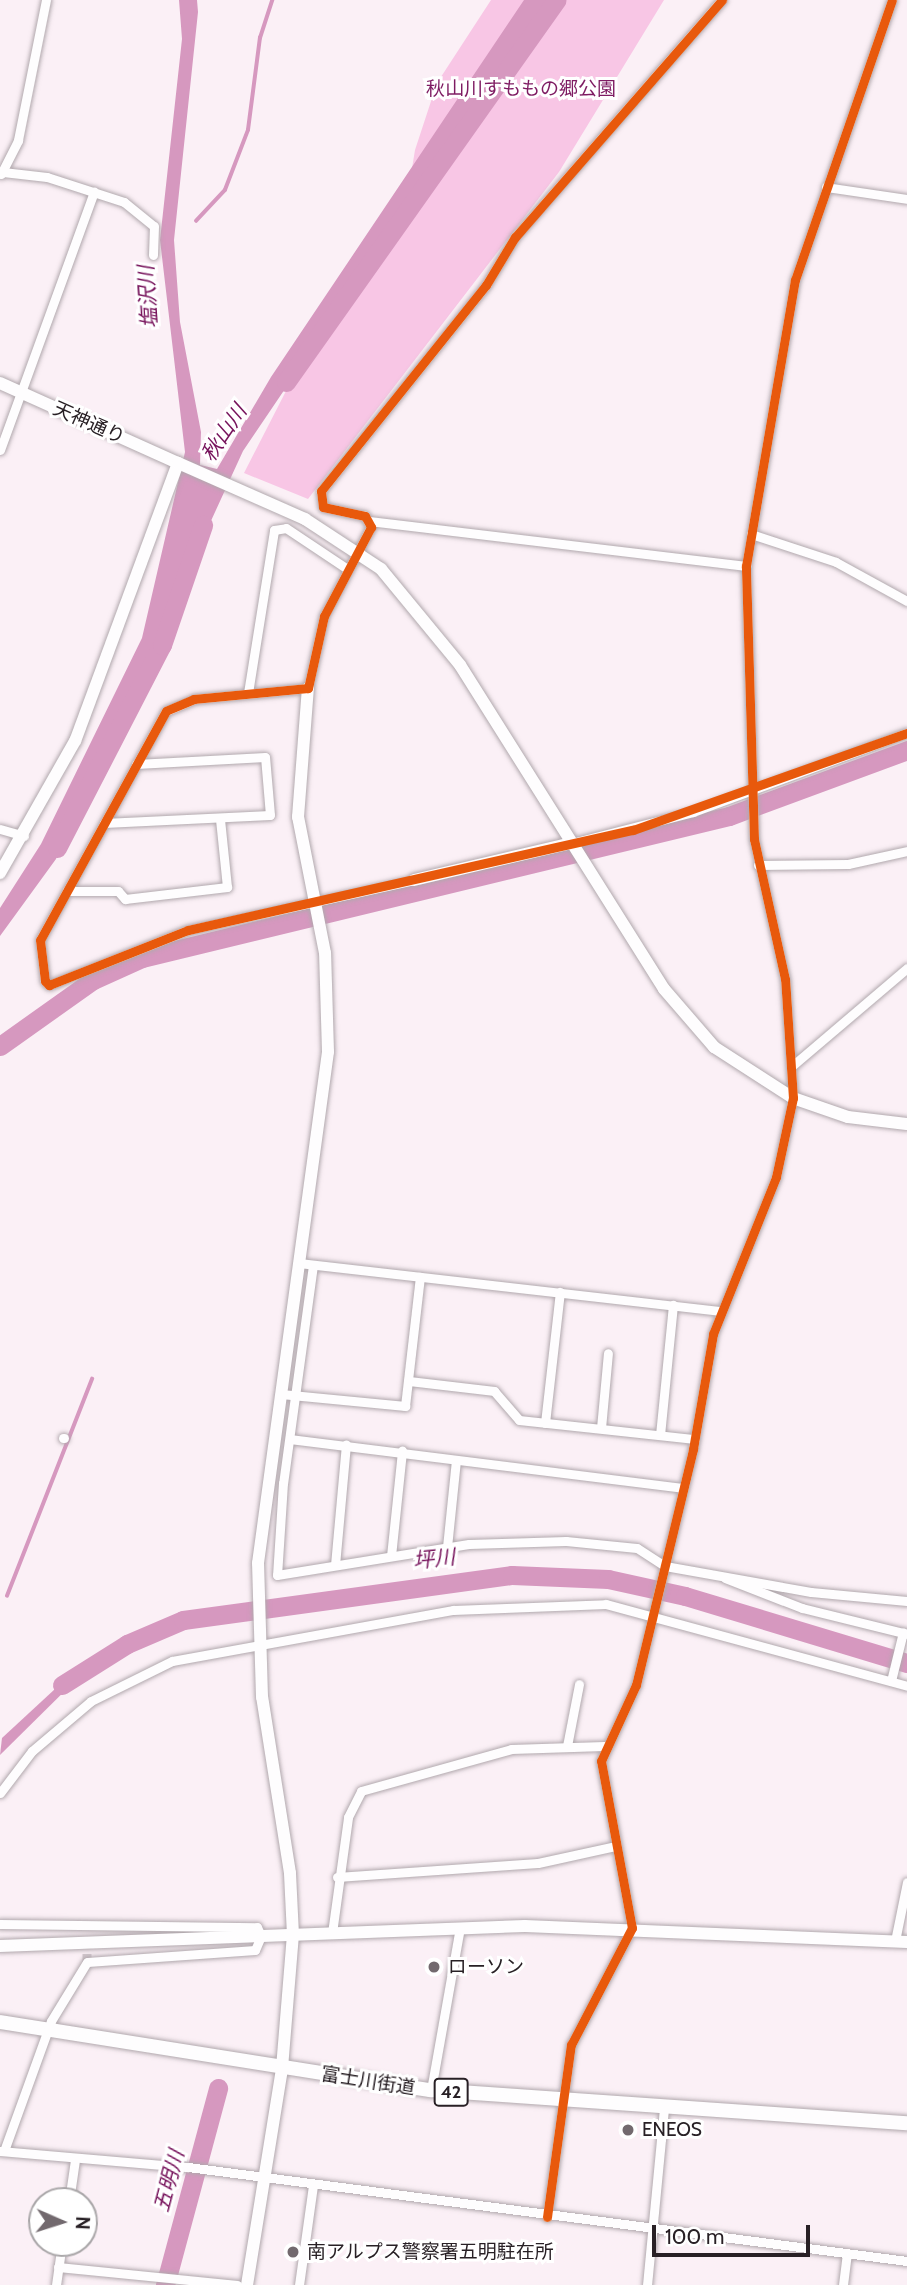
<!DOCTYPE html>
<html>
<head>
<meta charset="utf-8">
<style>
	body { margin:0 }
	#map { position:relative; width:907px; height:2285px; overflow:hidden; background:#fbf0f6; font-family:Cabin,"Noto Sans JP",sans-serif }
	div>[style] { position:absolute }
	.green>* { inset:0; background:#f8c6e5 }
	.water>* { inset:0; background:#d698bf }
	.stream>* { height:3.5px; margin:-1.75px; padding:0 1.75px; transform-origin:1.75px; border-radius:1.75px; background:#d698bf }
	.river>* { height:19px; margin:-9.5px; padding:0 9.5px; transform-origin:9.5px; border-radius:9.5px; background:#d698bf }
	.street-tunnel>* { height:9px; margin-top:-4.5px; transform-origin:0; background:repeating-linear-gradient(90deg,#d1c6cc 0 9px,transparent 0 13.5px) }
	.roads { filter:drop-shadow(0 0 2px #b1a8ad) drop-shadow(0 0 2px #b1a8ad) }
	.street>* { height:9px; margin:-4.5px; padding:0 4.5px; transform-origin:4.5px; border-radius:4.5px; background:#fefdfe }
	.secondary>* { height:12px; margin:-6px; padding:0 6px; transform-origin:6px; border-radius:6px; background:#fefdfe }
	.primary>* { height:14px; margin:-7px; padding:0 7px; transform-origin:7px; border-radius:7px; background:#fefdfe }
	.cycleway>* { height:9px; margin:-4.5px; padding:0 4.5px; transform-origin:4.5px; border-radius:4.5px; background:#e8590c }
	.dots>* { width:19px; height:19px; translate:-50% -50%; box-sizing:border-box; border:4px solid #fff; border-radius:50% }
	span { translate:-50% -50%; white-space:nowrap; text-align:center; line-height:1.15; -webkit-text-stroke:6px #fff; paint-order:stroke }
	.shield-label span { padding:2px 5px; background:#fff; border:2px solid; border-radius:5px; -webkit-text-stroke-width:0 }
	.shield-label { font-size:18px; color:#282025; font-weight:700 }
	.park-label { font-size:19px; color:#7e1b62 }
	.street-label { font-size:19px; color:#282025 }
	.poi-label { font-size:19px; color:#282025 }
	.left { translate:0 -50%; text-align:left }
	.water-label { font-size:21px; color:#76125b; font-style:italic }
	.north { position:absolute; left:28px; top:2187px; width:70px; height:70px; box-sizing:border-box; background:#fff; border:2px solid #a9a6a8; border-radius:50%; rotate:93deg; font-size:19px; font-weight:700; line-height:28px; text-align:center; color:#282025 }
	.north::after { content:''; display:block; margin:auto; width:24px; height:32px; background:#72696e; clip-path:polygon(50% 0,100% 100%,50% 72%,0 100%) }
	.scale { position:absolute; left:652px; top:2225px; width:158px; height:32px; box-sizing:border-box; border:4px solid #282025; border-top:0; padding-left:9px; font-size:21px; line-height:24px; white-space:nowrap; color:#282025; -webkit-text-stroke:5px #fff; paint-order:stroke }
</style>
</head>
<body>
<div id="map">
	<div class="green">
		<i style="clip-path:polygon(491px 0,664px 0,559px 172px,308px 499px,244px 473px,286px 391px,402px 229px,415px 150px,437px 83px)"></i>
	</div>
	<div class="water">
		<i style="clip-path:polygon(179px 0,197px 0,198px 12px,174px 240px,180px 322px,201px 432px,200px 465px,217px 469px,271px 377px,524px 0,548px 0,243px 451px,56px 859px,0 936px,0 908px,41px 844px,142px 638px,185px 452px,160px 240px,182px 39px)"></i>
		<i style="clip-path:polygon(82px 1664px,84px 1672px,0 1755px,2px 1738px)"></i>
	</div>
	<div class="stream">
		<i style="left:196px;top:221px;width:42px;rotate:-46.9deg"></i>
		<i style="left:225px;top:190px;width:64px;rotate:-69deg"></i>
		<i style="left:248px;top:130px;width:93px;rotate:-82.6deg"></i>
		<i style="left:260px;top:38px;width:40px;rotate:-72deg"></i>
		<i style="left:7px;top:1596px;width:233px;rotate:-68.6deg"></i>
	</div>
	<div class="river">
		<i style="left:286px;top:382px;width:468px;rotate:-54.7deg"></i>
		<i style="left:57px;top:848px;width:229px;rotate:-62.7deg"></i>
		<i style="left:162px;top:645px;width:127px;rotate:-71.1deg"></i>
		<i style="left:0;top:1046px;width:114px;rotate:-35.4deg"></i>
		<i style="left:93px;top:980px;width:54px;rotate:-24.2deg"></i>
		<i style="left:142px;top:958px;width:604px;rotate:-13.6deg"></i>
		<i style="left:729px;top:816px;width:190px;rotate:-20.3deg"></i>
		<i style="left:62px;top:1685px;width:77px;rotate:-32.2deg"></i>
		<i style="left:127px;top:1644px;width:61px;rotate:-23.2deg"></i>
		<i style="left:183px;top:1620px;width:332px;rotate:-7.8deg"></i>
		<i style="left:512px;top:1575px;width:96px;rotate:2.4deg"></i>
		<i style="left:608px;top:1579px;width:79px;rotate:12.4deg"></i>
		<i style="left:685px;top:1596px;width:232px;rotate:16.8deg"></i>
		<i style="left:165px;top:2285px;width:204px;rotate:-74.9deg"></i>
	</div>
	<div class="street-tunnel">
		<i style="left:87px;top:1962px;width:23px;rotate:-90deg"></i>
	</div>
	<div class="roads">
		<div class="street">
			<i style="left:3px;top:172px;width:44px;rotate:6.5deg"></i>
			<i style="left:47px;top:177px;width:81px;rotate:18deg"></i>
			<i style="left:124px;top:202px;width:38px;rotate:39deg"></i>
			<i style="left:154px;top:226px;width:29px;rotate:92deg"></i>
			<i style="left:1px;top:174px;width:38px;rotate:-63deg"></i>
			<i style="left:18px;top:140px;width:143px;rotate:-78.7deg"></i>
			<i style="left:826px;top:187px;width:82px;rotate:8.4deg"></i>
			<i style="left:0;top:450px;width:275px;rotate:-70deg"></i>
			<i style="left:369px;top:521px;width:380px;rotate:6.8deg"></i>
			<i style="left:751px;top:534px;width:89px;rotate:18.2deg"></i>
			<i style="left:836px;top:562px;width:81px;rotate:28.8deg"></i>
			<i style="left:248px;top:693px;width:165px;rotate:-80.9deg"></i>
			<i style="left:274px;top:530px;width:12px;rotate:-9deg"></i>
			<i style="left:286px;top:528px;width:72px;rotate:33.7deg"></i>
			<i style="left:104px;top:823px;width:166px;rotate:-2.8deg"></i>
			<i style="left:270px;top:815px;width:58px;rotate:-94.9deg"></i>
			<i style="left:265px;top:757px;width:129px;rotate:176.9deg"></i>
			<i style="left:0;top:829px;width:25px;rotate:16deg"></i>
			<i style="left:572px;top:843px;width:125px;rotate:-14.4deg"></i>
			<i style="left:693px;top:812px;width:228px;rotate:-20.3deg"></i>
			<i style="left:758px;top:865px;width:90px;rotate:-0.6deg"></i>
			<i style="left:848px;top:864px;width:60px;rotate:-12.4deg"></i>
			<i style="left:414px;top:880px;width:231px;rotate:167.5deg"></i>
			<i style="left:188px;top:930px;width:149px;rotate:158.4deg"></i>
			<i style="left:49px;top:985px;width:6px;rotate:-135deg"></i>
			<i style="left:45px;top:981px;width:41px;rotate:-97deg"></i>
			<i style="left:40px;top:940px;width:261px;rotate:-61.2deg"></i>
			<i style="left:166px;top:711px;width:30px;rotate:-23deg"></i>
			<i style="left:194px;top:699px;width:115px;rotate:-5.5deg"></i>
			<i style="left:308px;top:688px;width:74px;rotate:-77.5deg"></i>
			<i style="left:324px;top:616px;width:101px;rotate:-62.2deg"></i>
			<i style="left:371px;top:527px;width:13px;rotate:-119deg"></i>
			<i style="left:365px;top:516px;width:43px;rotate:-167.9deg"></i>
			<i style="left:323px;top:507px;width:16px;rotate:-97deg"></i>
			<i style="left:321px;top:491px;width:264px;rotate:-51.3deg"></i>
			<i style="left:486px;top:285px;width:56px;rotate:-58.9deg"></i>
			<i style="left:515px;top:237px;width:315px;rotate:-48.9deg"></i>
			<i style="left:67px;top:891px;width:51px"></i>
			<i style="left:118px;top:891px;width:11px;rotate:49deg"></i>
			<i style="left:125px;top:899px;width:103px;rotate:-6.7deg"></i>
			<i style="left:227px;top:887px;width:68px;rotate:-95.9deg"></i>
			<i style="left:792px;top:1066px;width:151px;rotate:-40.4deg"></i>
			<i style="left:299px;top:1263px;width:425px;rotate:6.5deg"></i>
			<i style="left:313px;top:1265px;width:220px;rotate:97.8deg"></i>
			<i style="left:283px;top:1483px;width:92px;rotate:93.7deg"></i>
			<i style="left:277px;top:1575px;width:194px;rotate:-9.2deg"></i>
			<i style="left:469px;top:1544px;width:97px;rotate:-1.8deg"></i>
			<i style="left:566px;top:1541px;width:71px;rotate:5.6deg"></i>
			<i style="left:637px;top:1548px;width:33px;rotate:33deg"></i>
			<i style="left:665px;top:1566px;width:148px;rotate:10.1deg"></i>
			<i style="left:811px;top:1592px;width:96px;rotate:5.4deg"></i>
			<i style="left:409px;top:1381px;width:86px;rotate:6.7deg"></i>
			<i style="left:494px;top:1391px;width:38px;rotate:49deg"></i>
			<i style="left:519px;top:1420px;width:177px;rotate:6.2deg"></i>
			<i style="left:281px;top:1394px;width:125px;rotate:5.5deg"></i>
			<i style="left:405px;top:1406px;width:130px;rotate:-83.4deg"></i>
			<i style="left:545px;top:1423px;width:132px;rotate:-83.5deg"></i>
			<i style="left:601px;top:1428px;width:75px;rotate:-84.7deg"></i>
			<i style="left:660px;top:1435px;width:131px;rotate:-84.3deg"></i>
			<i style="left:63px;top:1438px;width:1px"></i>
			<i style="left:290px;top:1439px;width:395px;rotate:7.1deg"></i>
			<i style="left:447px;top:1547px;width:87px;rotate:-84.1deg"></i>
			<i style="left:391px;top:1556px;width:106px;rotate:-84deg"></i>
			<i style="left:335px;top:1565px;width:121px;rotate:-84.8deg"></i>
			<i style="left:725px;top:1578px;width:83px;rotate:21.3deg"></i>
			<i style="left:802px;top:1608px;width:108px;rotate:13.9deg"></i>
			<i style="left:891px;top:1681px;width:50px;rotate:-76.2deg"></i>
			<i style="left:567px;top:1746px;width:63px;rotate:-79deg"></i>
			<i style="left:0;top:1793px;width:53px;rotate:-52.7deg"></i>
			<i style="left:32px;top:1751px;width:77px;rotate:-40.3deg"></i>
			<i style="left:91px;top:1701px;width:90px;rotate:-26.3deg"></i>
			<i style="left:172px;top:1661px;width:286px;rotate:-10.3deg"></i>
			<i style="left:453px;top:1610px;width:153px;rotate:-2.2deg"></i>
			<i style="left:606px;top:1604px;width:312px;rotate:15.2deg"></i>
			<i style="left:337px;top:1877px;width:201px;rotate:-4deg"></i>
			<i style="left:538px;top:1863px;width:80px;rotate:-12.3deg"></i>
			<i style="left:0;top:1924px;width:257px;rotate:0.7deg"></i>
			<i style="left:257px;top:1927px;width:10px;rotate:66deg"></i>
			<i style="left:261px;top:1936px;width:15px;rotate:113deg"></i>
			<i style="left:255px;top:1950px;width:168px;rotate:175.9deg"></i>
			<i style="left:87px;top:1962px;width:69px;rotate:121.4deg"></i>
			<i style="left:51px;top:2021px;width:138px;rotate:109.9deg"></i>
			<i style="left:332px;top:1933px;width:117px;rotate:-82.1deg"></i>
			<i style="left:348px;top:1817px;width:29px;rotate:-63deg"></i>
			<i style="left:361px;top:1791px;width:156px;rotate:-15.6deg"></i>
			<i style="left:511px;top:1749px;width:93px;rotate:-1.8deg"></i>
			<i style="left:895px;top:1941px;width:60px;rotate:-78.5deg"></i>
			<i style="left:431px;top:2090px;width:165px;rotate:-79.9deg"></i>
			<i style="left:0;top:2151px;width:189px;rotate:4.9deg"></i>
			<i style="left:188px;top:2167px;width:725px;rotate:7.45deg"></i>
			<i style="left:69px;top:2201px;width:41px;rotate:-81.7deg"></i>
			<i style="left:547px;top:2217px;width:174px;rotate:-82.1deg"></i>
			<i style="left:571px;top:2045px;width:132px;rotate:-62.5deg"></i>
			<i style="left:632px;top:1928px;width:170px;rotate:-100.5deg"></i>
			<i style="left:601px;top:1761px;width:84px;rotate:-65.3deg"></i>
			<i style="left:636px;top:1685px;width:243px;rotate:-76.4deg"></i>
			<i style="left:693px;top:1449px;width:117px;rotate:-80.1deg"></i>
			<i style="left:713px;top:1334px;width:169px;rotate:-68.1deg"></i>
			<i style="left:776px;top:1177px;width:81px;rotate:-77.9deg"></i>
			<i style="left:793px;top:1098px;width:119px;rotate:-93.8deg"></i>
			<i style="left:785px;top:979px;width:143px;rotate:-102.5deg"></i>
			<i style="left:754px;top:839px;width:273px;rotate:-91.7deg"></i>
			<i style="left:746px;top:566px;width:290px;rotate:-80.3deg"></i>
			<i style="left:795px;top:280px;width:296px;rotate:-70.9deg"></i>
			<i style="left:58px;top:2267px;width:180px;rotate:5.7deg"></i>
			<i style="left:56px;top:2285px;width:42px;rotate:-81.9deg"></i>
			<i style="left:299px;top:2285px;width:101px;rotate:-82deg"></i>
			<i style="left:647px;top:2285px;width:176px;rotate:-84.5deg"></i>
			<i style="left:843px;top:2285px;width:32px;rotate:-83deg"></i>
		</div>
		<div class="secondary">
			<i style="left:0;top:383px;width:195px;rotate:24.2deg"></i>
			<i style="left:178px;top:463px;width:296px;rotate:110.3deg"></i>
			<i style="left:75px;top:741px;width:152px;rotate:119.6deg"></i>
			<i style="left:178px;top:463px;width:139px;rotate:23.8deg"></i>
			<i style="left:305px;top:519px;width:91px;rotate:33.3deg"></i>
			<i style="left:381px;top:569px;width:124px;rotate:50.5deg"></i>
			<i style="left:460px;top:665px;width:383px;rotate:57.8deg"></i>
			<i style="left:664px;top:989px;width:77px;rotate:49.2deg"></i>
			<i style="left:714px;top:1047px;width:94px;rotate:32.8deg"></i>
			<i style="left:793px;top:1098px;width:58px;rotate:19.1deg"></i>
			<i style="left:848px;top:1117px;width:59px;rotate:6.8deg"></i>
			<i style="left:414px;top:880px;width:162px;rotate:-13.2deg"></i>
			<i style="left:0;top:1946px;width:525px;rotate:-2.18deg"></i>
			<i style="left:525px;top:1926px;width:382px;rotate:2.4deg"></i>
			<i style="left:247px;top:2285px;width:220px;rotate:-80.8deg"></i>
			<i style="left:282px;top:2068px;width:133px;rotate:-85.3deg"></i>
			<i style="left:293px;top:1935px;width:62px;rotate:-92.8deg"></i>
			<i style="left:290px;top:1873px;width:178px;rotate:-99deg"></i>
			<i style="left:262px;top:1697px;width:134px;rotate:-91.7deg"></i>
			<i style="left:258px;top:1563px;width:516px;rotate:-82.2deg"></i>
			<i style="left:328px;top:1052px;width:99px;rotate:-91.7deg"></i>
			<i style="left:325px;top:953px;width:139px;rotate:-101.2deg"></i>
			<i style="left:298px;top:817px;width:129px;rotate:-85.6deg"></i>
		</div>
		<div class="primary">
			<i style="left:0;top:2022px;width:436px;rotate:9deg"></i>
			<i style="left:431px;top:2090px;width:477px;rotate:4deg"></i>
		</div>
	</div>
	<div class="cycleway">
		<i style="left:722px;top:0;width:315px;rotate:131.1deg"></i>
		<i style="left:515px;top:237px;width:56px;rotate:121.1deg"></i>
		<i style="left:486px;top:285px;width:264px;rotate:128.7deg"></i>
		<i style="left:321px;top:491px;width:16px;rotate:83deg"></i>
		<i style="left:323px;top:507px;width:43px;rotate:12.1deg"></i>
		<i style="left:365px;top:516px;width:13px;rotate:61deg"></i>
		<i style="left:371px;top:527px;width:101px;rotate:117.8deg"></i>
		<i style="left:324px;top:616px;width:74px;rotate:102.5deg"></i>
		<i style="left:308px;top:688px;width:115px;rotate:174.5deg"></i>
		<i style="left:194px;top:699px;width:30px;rotate:157deg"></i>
		<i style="left:166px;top:711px;width:261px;rotate:118.8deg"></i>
		<i style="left:40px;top:940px;width:41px;rotate:83deg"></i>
		<i style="left:45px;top:981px;width:6px;rotate:45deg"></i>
		<i style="left:49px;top:985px;width:149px;rotate:-21.6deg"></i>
		<i style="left:188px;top:930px;width:456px;rotate:-12.7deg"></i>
		<i style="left:633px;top:830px;width:291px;rotate:-19.5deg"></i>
		<i style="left:547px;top:2217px;width:174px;rotate:-82.1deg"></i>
		<i style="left:571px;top:2045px;width:132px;rotate:-62.5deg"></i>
		<i style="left:632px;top:1928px;width:170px;rotate:-100.5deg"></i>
		<i style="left:601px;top:1761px;width:84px;rotate:-65.3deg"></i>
		<i style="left:636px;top:1685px;width:243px;rotate:-76.4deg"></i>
		<i style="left:693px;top:1449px;width:117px;rotate:-80.1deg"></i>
		<i style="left:713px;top:1334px;width:169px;rotate:-68.1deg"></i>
		<i style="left:776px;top:1177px;width:81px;rotate:-77.9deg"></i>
		<i style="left:793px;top:1098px;width:119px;rotate:-93.8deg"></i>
		<i style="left:785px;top:979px;width:143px;rotate:-102.5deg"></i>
		<i style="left:754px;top:839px;width:273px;rotate:-91.7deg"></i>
		<i style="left:746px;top:566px;width:290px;rotate:-80.3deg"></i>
		<i style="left:795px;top:280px;width:296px;rotate:-70.9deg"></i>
	</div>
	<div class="dots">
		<i style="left:434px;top:1967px;background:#72696e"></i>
		<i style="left:628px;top:2130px;background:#72696e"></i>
		<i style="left:293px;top:2252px;background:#72696e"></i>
	</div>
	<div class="shield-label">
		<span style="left:451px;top:2092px">42</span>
	</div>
	<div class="park-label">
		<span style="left:521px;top:89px">秋山川すももの郷公園</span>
	</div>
	<div class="street-label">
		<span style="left:89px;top:423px;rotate:24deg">天神通り</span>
		<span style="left:368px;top:2081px;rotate:9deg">富士川街道</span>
	</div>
	<div class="poi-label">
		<span class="left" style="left:448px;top:1967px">ローソン</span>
		<span class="left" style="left:642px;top:2130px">ENEOS</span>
		<span class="left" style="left:307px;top:2252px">南アルプス警察署五明駐在所</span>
	</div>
	<div class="water-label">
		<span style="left:148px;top:297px;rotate:-94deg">塩沢川</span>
		<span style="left:224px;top:433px;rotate:-56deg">秋山川</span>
		<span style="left:434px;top:1559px;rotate:-6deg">坪川</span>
		<span style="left:169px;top:2181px;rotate:-75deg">五明川</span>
	</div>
	<div class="north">N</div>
	<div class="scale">100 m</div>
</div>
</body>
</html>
